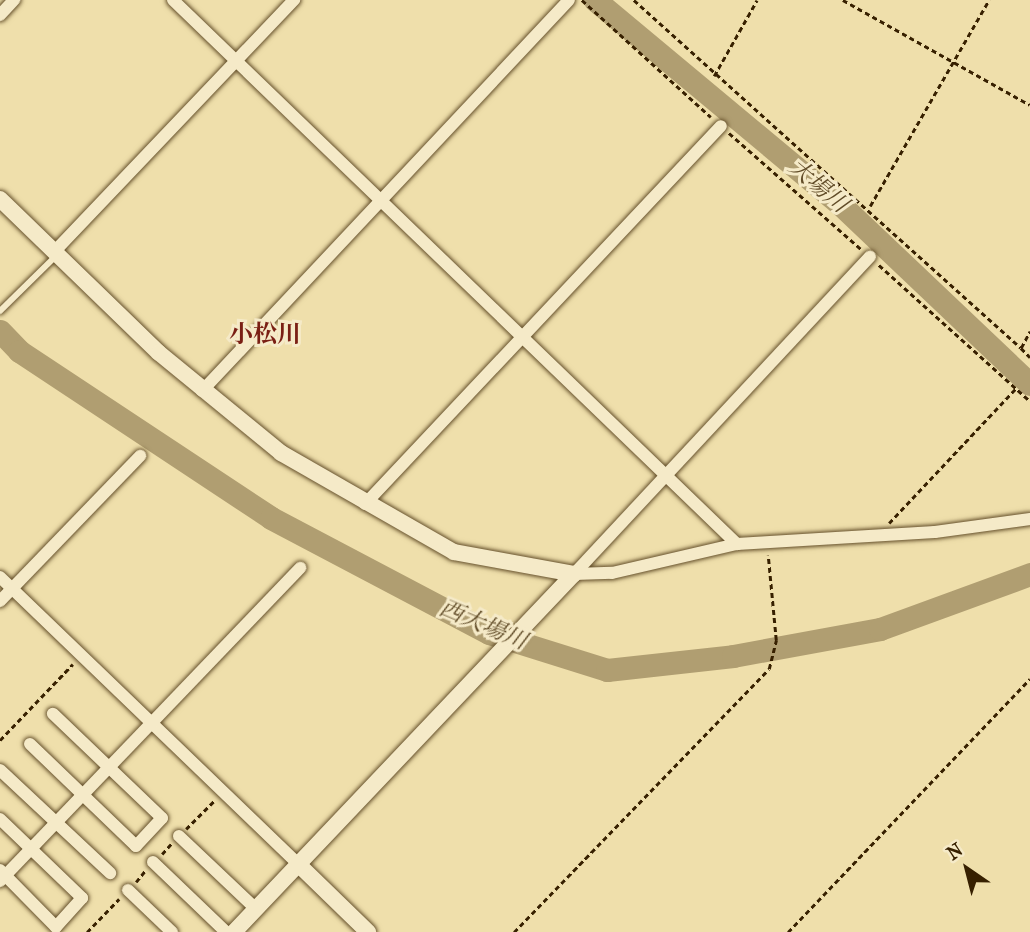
<!DOCTYPE html>
<html>
<head>
<meta charset="utf-8">
<style>
	body { margin:0 }
	#map { position:relative; width:1030px; height:932px; overflow:hidden; background:#efdfab; font-family:"IM FELL French Canon","Noto Serif JP",serif }
	div>[style] { position:absolute }
	.river>* { height:23px; margin:-11.5px; padding:0 11.5px; transform-origin:11.5px; border-radius:11.5px; background:#b09e71 }
	.path>* { height:2.5px; margin-top:-1.25px; transform-origin:0; background:repeating-linear-gradient(90deg,#372000 0 5px,transparent 0 8.5px) }
	.roads { filter:drop-shadow(0 0 2px #65502b) drop-shadow(0 0 2px #65502b) }
	.service>* { height:6px; margin:-3px; padding:0 3px; transform-origin:3px; border-radius:3px; background:#f5eac8 }
	.minor>* { height:12px; margin:-6px; padding:0 6px; transform-origin:6px; border-radius:6px; background:#f5eac8 }
	.tertiary>* { height:16px; margin:-8px; padding:0 8px; transform-origin:8px; border-radius:8px; background:#f5eac8 }
	span { translate:-50% -50%; white-space:nowrap; text-align:center; line-height:1.15; -webkit-text-stroke:6px #f5eac8; paint-order:stroke }
	.water-label { font-size:23px; color:#614c28; font-style:italic }
	.quarter-label { font-size:24px; color:#7a1f14; font-weight:700 }
	.north { position:absolute; left:932px; top:834px; width:70px; height:70px; -webkit-text-stroke:5px #f5eac8; paint-order:stroke; rotate:325deg; font-size:19px; font-weight:700; line-height:28px; text-align:center; color:#372000 }
	.north::after { content:''; display:block; margin:auto; width:24px; height:32px; background:#372000; clip-path:polygon(50% 0,100% 100%,50% 72%,0 100%) }
</style>
</head>
<body>
<div id="map">
	<div class="river">
		<i style="left:595px;top:0;width:317px;rotate:39.8deg"></i>
		<i style="left:839px;top:203px;width:263px;rotate:43.5deg"></i>
		<i style="left:0;top:331px;width:28px;rotate:46deg"></i>
		<i style="left:19px;top:351px;width:302px;rotate:33.5deg"></i>
		<i style="left:271px;top:518px;width:246px;rotate:27.8deg"></i>
		<i style="left:489px;top:633px;width:124px;rotate:17.4deg"></i>
		<i style="left:607px;top:670px;width:127px;rotate:-6.3deg"></i>
		<i style="left:733px;top:656px;width:149px;rotate:-10.4deg"></i>
		<i style="left:880px;top:629px;width:160px;rotate:-20.1deg"></i>
	</div>
	<div class="path">
		<i style="left:582px;top:0;width:174px;rotate:42.2deg"></i>
		<i style="left:634px;top:0;width:520px;rotate:41.96deg"></i>
		<i style="left:1021px;top:348px;width:19px;rotate:-62deg"></i>
		<i style="left:843px;top:0;width:214px;rotate:29.3deg"></i>
		<i style="left:714px;top:76px;width:87px;rotate:-60.5deg"></i>
		<i style="left:729px;top:133px;width:176px;rotate:41.3deg"></i>
		<i style="left:870px;top:206px;width:238px;rotate:-60deg"></i>
		<i style="left:879px;top:265px;width:203px;rotate:42deg"></i>
		<i style="left:1021px;top:348px;width:13px;rotate:45deg"></i>
		<i style="left:889px;top:523px;width:185px;rotate:-46.7deg"></i>
		<i style="left:0;top:740px;width:105px;rotate:-46.2deg"></i>
		<i style="left:186px;top:829px;width:40px;rotate:-45deg"></i>
		<i style="left:162px;top:854px;width:15px;rotate:-48deg"></i>
		<i style="left:136px;top:882px;width:14px;rotate:-51deg"></i>
		<i style="left:87px;top:932px;width:46px;rotate:-45.9deg"></i>
		<i style="left:514px;top:932px;width:366px;rotate:-45.9deg"></i>
		<i style="left:769px;top:669px;width:30px;rotate:-76deg"></i>
		<i style="left:776px;top:640px;width:85px;rotate:-95.4deg"></i>
		<i style="left:788px;top:932px;width:350px;rotate:-46.3deg"></i>
	</div>
	<div class="roads">
		<div class="service">
			<i style="left:0;top:311px;width:78px;rotate:-44.5deg"></i>
		</div>
		<div class="minor">
			<i style="left:173px;top:0;width:784px;rotate:43.97deg"></i>
			<i style="left:0;top:15px;width:21px;rotate:-47deg"></i>
			<i style="left:55px;top:251px;width:347px;rotate:-46.4deg"></i>
			<i style="left:202px;top:391px;width:536px;rotate:-46.81deg"></i>
			<i style="left:365px;top:504px;width:519px;rotate:-46.72deg"></i>
			<i style="left:574px;top:574px;width:38px;rotate:-2deg"></i>
			<i style="left:612px;top:573px;width:128px;rotate:-13.1deg"></i>
			<i style="left:737px;top:544px;width:198px;rotate:-3.5deg"></i>
			<i style="left:935px;top:532px;width:96px;rotate:-7.8deg"></i>
			<i style="left:574px;top:574px;width:434px;rotate:-47deg"></i>
			<i style="left:0;top:577px;width:414px;rotate:43.9deg"></i>
			<i style="left:0;top:601px;width:202px;rotate:-46deg"></i>
			<i style="left:30px;top:744px;width:147px;rotate:43.9deg"></i>
			<i style="left:136px;top:846px;width:38px;rotate:-47deg"></i>
			<i style="left:162px;top:818px;width:151px;rotate:-136.3deg"></i>
			<i style="left:0;top:770px;width:151px;rotate:43.1deg"></i>
			<i style="left:0;top:819px;width:114px;rotate:43.9deg"></i>
			<i style="left:82px;top:898px;width:39px;rotate:132deg"></i>
			<i style="left:56px;top:927px;width:80px;rotate:-134.5deg"></i>
			<i style="left:179px;top:836px;width:106px;rotate:43.5deg"></i>
			<i style="left:153px;top:862px;width:101px;rotate:43.8deg"></i>
			<i style="left:0;top:881px;width:434px;rotate:-46.2deg"></i>
			<i style="left:128px;top:890px;width:61px;rotate:43.7deg"></i>
		</div>
		<div class="tertiary">
			<i style="left:0;top:199px;width:221px;rotate:44.1deg"></i>
			<i style="left:159px;top:353px;width:158px;rotate:39.3deg"></i>
			<i style="left:281px;top:453px;width:199px;rotate:29.8deg"></i>
			<i style="left:454px;top:552px;width:122px;rotate:10.4deg"></i>
			<i style="left:298px;top:864px;width:98px;rotate:44.2deg"></i>
			<i style="left:234px;top:932px;width:494px;rotate:-46.5deg"></i>
		</div>
	</div>
	<div class="water-label">
		<span style="left:818px;top:186px;rotate:40deg">大場川</span>
		<span style="left:483px;top:625px;rotate:23deg">西大場川</span>
	</div>
	<div class="quarter-label">
		<span style="left:265px;top:335px">小松川</span>
	</div>
	<div class="north">N</div>
</div>
</body>
</html>
